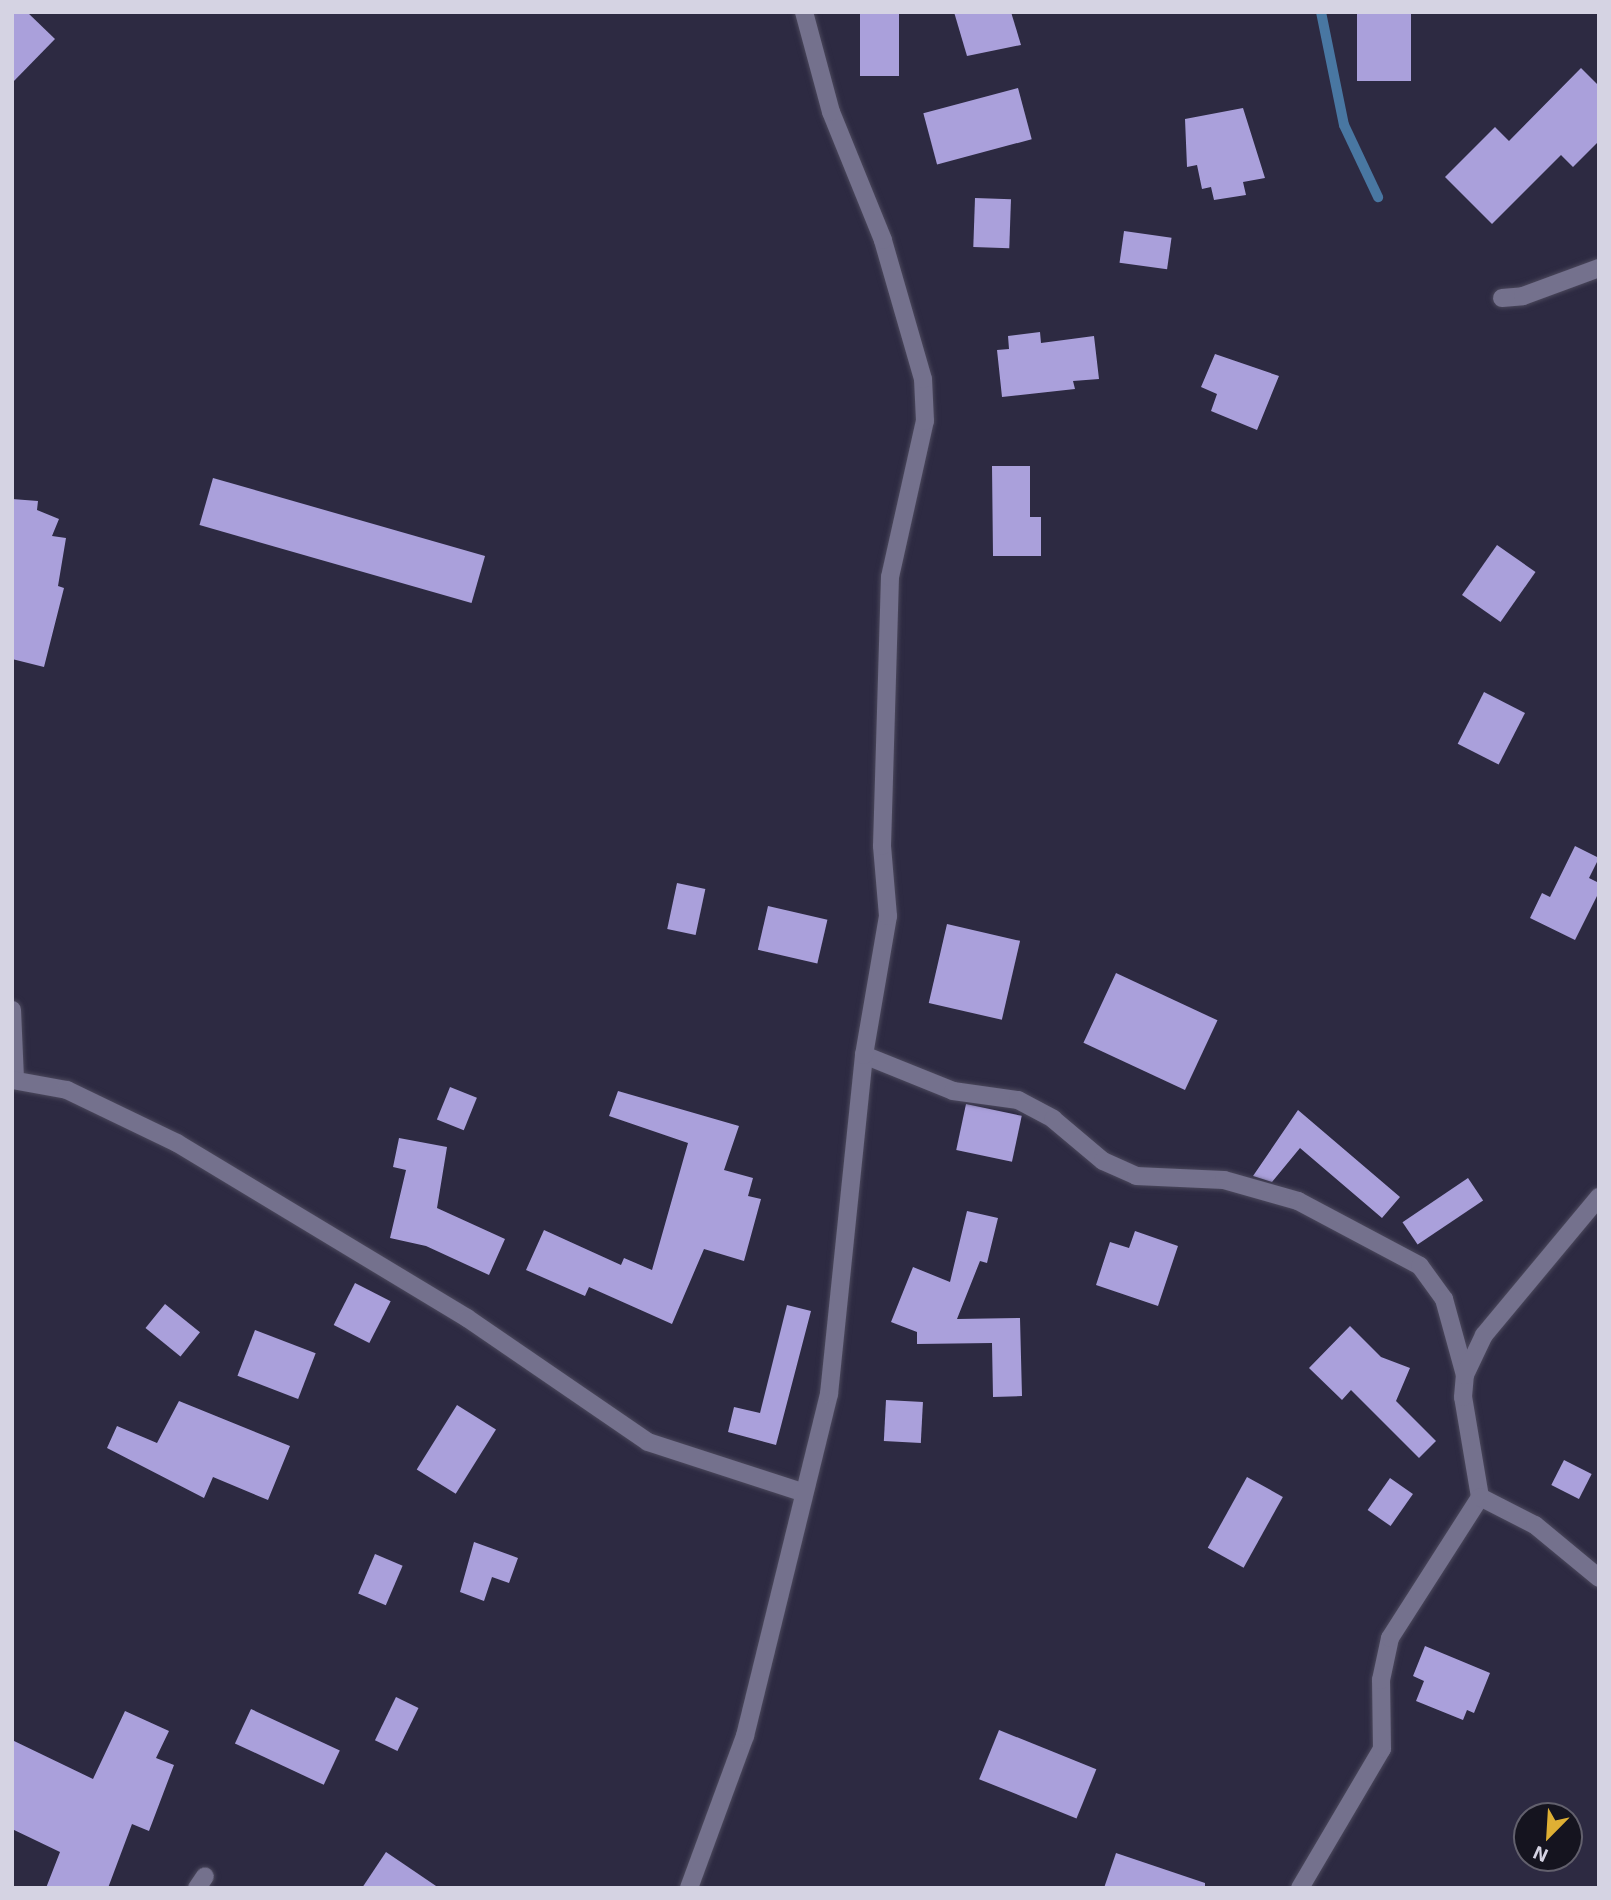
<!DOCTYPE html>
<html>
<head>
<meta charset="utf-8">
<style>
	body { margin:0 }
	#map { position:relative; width:1611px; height:1900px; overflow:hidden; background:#2d2a42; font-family:"Exo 2",sans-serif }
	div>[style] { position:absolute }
	.stream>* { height:10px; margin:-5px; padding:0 5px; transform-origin:5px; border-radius:5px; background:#4977a2 }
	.building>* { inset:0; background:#aaa0db; transform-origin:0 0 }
	.roads { filter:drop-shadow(0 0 2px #4b485c) drop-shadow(0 0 2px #4b485c) }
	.minor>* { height:18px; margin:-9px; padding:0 9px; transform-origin:9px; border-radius:9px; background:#74718d }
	span { translate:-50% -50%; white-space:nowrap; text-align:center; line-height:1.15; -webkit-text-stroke:7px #15141f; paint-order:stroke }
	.frame { position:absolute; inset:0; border:14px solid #d5d3e3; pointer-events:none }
	.north { position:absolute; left:1513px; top:1802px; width:70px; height:70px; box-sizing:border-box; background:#15141f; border:2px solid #62606d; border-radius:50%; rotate:204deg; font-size:19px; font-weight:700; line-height:28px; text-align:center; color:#d5d3e3 }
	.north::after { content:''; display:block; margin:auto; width:24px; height:32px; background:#dfb034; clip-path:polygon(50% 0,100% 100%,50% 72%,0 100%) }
</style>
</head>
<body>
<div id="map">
	<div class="stream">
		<i style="left:1321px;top:12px;width:115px;rotate:78.5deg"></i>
		<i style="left:1344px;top:125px;width:80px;rotate:64.7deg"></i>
	</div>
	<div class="building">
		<i style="clip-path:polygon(12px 12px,27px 12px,55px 39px,12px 83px)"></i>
		<i style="left:860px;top:12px;width:39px;height:64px"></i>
		<i style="clip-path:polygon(954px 12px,1011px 12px,1021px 45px,967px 56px)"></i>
		<i style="left:1357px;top:12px;width:54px;height:69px"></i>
		<i style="clip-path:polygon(1581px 68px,1599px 86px,1599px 141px,1573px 167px,1561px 155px,1492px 224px,1445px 177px,1495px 127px,1509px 141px)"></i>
		<i style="left:1018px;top:88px;width:53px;height:98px;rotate:75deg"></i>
		<i style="clip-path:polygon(1243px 108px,1265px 178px,1243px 182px,1246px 195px,1214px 200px,1211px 187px,1202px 189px,1197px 165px,1187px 167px,1185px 119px)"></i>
		<i style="left:975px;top:198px;width:36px;height:49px;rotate:2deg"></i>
		<i style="left:1124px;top:231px;width:48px;height:32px;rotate:8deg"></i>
		<i style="clip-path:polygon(1040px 332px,1041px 343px,1094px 336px,1099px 379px,1073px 381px,1075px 389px,1002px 397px,997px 350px,1009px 349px,1008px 336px)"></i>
		<i style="clip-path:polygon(1215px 354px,1279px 376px,1257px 430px,1211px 411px,1217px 394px,1201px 387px)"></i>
		<i style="clip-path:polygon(992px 466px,1030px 466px,1030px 517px,1041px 517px,1041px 556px,993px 556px)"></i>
		<i style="left:213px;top:478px;width:283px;height:49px;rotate:16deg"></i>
		<i style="clip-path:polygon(12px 499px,38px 501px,37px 510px,59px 519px,52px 536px,66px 538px,58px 586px,64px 588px,44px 667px,12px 659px)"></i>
		<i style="left:1497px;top:545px;width:47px;height:61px;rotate:35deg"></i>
		<i style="left:1484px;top:692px;width:46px;height:58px;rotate:27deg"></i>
		<i style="clip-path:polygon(1575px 846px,1599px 858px,1589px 878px,1599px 883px,1599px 892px,1575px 940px,1530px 918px,1542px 893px,1550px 897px)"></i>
		<i style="left:677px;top:883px;width:29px;height:47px;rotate:12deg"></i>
		<i style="left:768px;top:906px;width:61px;height:45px;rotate:13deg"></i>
		<i style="left:947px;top:924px;width:75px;height:81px;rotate:13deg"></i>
		<i style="left:1116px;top:973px;width:112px;height:77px;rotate:25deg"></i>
		<i style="left:450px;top:1087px;width:29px;height:35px;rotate:22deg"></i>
		<i style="clip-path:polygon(618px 1091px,739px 1126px,724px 1170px,753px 1178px,748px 1196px,761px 1199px,744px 1261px,704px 1249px,672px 1324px,589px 1287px,585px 1296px,526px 1270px,544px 1230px,621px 1265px,624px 1258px,652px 1270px,688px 1143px,609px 1116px)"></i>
		<i style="left:966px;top:1104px;width:57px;height:47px;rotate:12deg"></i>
		<i style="clip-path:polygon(1298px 1110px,1400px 1197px,1382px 1218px,1300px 1148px,1272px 1182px,1253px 1176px)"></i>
		<i style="clip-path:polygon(399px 1138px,447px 1147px,437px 1208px,505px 1239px,489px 1275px,426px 1246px,390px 1238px,406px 1170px,393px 1167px)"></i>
		<i style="left:1468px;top:1178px;width:27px;height:79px;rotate:56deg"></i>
		<i style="clip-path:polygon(967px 1211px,998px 1218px,987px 1263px,980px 1261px,957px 1319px,1020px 1318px,1022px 1396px,993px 1397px,992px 1343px,917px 1344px,917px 1332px,891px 1322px,913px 1267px,950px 1282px)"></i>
		<i style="clip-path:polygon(1135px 1231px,1178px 1246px,1158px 1306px,1096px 1285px,1110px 1242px,1129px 1248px)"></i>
		<i style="left:355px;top:1283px;width:40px;height:47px;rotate:27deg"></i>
		<i style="left:165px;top:1304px;width:45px;height:31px;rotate:39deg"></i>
		<i style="clip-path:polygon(787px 1305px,811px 1311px,776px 1445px,728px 1432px,734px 1407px,760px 1413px)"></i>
		<i style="clip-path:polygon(1350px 1326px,1381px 1357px,1410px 1368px,1396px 1401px,1436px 1441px,1419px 1458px,1351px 1390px,1342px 1400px,1309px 1368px)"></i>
		<i style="left:255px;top:1330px;width:65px;height:49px;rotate:21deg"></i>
		<i style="left:886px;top:1400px;width:37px;height:41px;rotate:3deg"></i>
		<i style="clip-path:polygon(179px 1401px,290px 1446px,268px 1500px,213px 1477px,204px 1498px,107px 1448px,117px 1426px,157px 1443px)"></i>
		<i style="left:457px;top:1405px;width:46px;height:76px;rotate:32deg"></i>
		<i style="left:1564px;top:1460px;width:31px;height:28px;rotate:27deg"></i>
		<i style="left:1247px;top:1477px;width:41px;height:81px;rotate:29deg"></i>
		<i style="left:1390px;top:1478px;width:28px;height:39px;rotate:35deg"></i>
		<i style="clip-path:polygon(474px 1542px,518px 1558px,509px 1583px,492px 1577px,484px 1601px,460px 1592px)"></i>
		<i style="left:375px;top:1554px;width:30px;height:43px;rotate:23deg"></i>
		<i style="clip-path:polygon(1425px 1646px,1490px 1673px,1474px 1713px,1467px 1710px,1463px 1720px,1416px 1701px,1424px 1681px,1413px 1676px)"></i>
		<i style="left:396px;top:1697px;width:25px;height:48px;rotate:26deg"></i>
		<i style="left:251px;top:1709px;width:98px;height:38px;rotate:25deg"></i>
		<i style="clip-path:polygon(125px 1711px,169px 1731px,156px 1758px,174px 1765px,149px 1831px,132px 1824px,108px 1888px,46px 1888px,60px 1852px,12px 1829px,12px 1740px,93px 1779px)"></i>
		<i style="left:999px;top:1730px;width:105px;height:53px;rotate:22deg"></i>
		<i style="clip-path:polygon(386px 1852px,439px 1888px,362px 1888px)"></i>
		<i style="clip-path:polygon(1116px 1853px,1205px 1883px,1205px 1888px,1104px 1888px)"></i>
	</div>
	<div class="roads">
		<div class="minor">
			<i style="left:1502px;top:298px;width:21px;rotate:-5deg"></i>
			<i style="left:1523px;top:296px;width:81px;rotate:-20.2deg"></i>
			<i style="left:12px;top:1010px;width:69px;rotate:87.5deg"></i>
			<i style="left:864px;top:1055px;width:96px;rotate:22deg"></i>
			<i style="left:953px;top:1091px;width:66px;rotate:7.9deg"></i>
			<i style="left:1018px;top:1100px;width:40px;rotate:28deg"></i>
			<i style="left:1053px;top:1119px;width:65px;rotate:40deg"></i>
			<i style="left:1103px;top:1161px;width:36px;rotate:24deg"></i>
			<i style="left:1136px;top:1176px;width:88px;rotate:2.6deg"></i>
			<i style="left:1224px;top:1180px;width:77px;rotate:15.8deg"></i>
			<i style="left:1298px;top:1201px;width:138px;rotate:28deg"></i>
			<i style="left:1420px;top:1266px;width:41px;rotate:54deg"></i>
			<i style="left:1444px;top:1299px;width:79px;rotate:74.6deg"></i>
			<i style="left:12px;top:1080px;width:56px;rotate:10.3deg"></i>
			<i style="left:67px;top:1090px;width:122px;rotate:25.7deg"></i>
			<i style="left:177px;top:1143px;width:339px;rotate:31.1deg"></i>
			<i style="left:467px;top:1318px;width:219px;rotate:34.4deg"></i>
			<i style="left:648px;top:1442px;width:162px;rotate:18deg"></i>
			<i style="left:1480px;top:1497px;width:101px;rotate:-99.6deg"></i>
			<i style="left:1463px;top:1397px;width:22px;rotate:-85deg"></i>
			<i style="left:1465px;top:1375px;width:44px;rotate:-64.6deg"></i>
			<i style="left:1484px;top:1335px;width:180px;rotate:-50.2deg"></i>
			<i style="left:197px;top:1888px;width:14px;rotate:-56deg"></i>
			<i style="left:689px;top:1888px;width:162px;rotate:-69.8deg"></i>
			<i style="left:745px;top:1736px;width:352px;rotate:-76.2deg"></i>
			<i style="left:829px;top:1394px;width:341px;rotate:-84.1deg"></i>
			<i style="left:864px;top:1055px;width:141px;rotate:-80.2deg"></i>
			<i style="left:888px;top:916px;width:70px;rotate:-94.9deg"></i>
			<i style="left:882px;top:846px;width:269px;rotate:-88.3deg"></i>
			<i style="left:890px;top:577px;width:160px;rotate:-77.4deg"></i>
			<i style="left:925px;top:421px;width:42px;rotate:-92.7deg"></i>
			<i style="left:923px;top:379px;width:145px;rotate:-106.1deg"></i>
			<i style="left:883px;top:240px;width:138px;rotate:-112.1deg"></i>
			<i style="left:831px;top:112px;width:104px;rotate:-105.1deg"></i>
			<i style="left:1300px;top:1888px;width:161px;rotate:-59.5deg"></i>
			<i style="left:1382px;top:1749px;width:69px;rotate:-90.8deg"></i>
			<i style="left:1381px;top:1680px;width:43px;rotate:-77.9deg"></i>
			<i style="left:1390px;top:1638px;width:167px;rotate:-57.4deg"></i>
			<i style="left:1480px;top:1497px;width:62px;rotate:27deg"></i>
			<i style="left:1535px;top:1525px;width:83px;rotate:39.6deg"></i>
		</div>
	</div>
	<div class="frame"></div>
	<div class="north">N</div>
</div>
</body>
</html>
